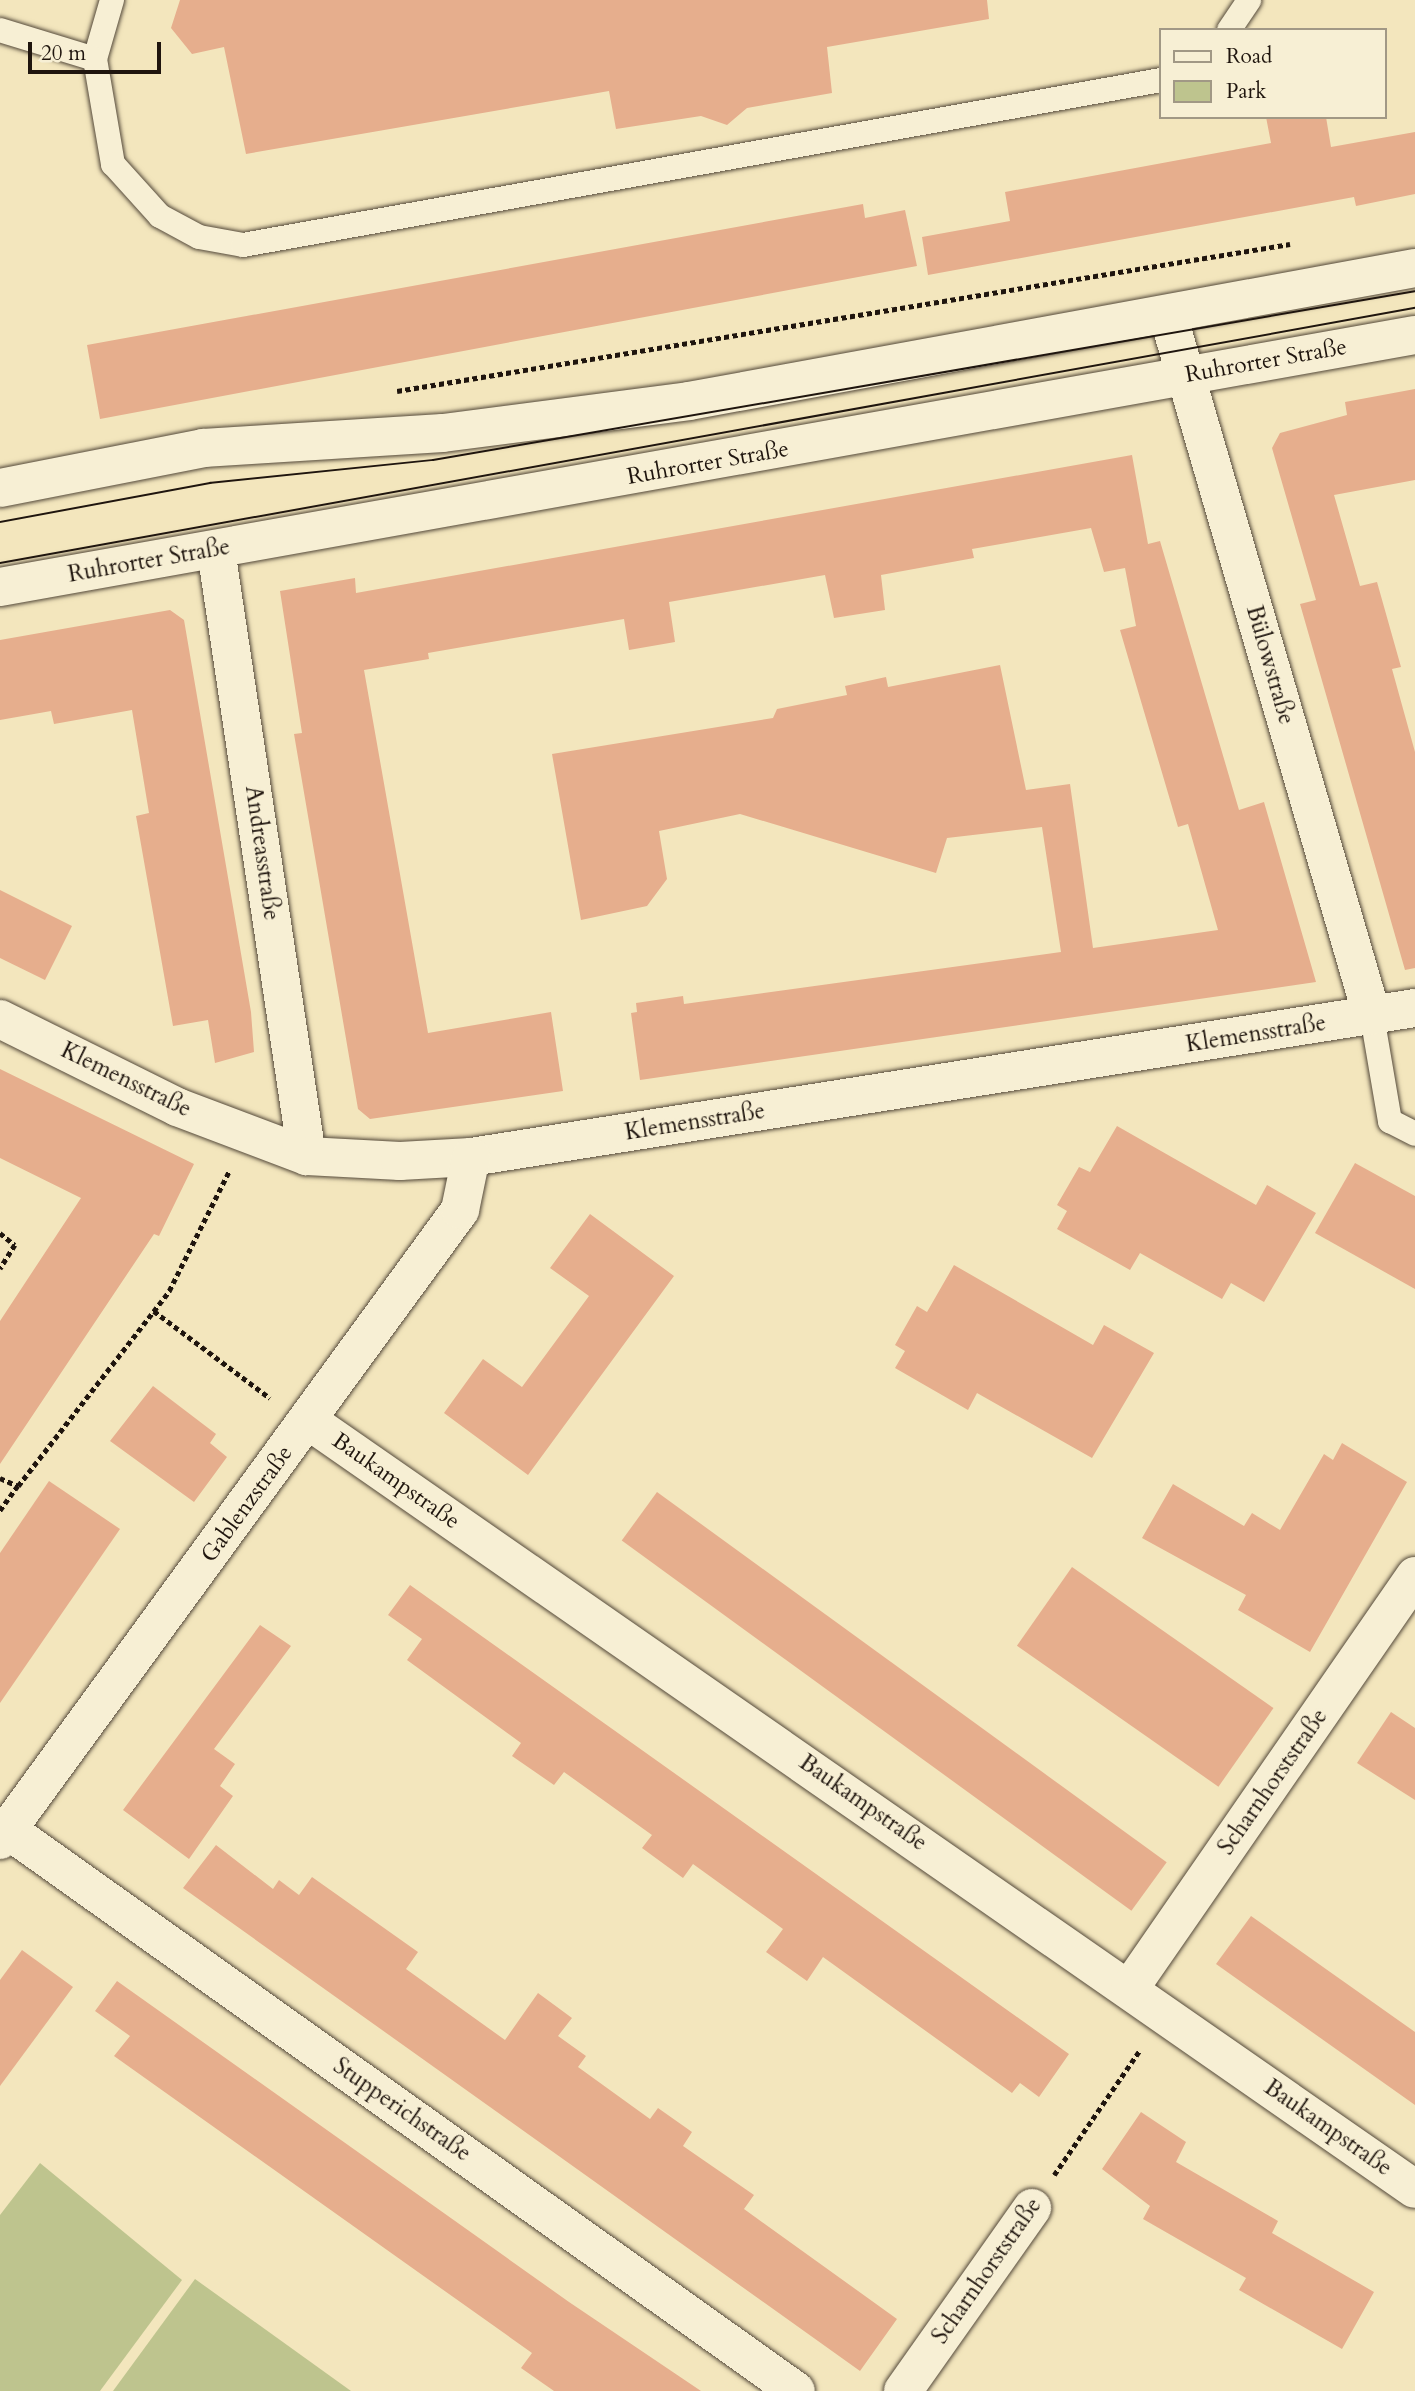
<!DOCTYPE html>
<html>
<head>
<meta charset="utf-8">
<style>
	body { margin:0 }
	#map { position:relative; width:1415px; height:2391px; overflow:hidden; background:#f3e6bd; font-family:Cardo,serif }
	div>[style] { position:absolute }
	.green>* { inset:0; background:#bec48e }
	.building>* { inset:0; background:#e6ae8d; transform-origin:0 0 }
	.path>* { height:4.5px; margin-top:-2.25px; transform-origin:0; background:repeating-linear-gradient(90deg,#1f150e 0 5px,transparent 0 8.5px) }
	.roads { filter:drop-shadow(0 0 2px #54493a) drop-shadow(0 0 2px #54493a) }
	.lane>* { height:24px; margin:-12px; padding:0 12px; transform-origin:12px; border-radius:12px; background:#f7efd4 }
	.street>* { height:38px; margin:-19px; padding:0 19px; transform-origin:19px; border-radius:19px; background:#f7efd4 }
	.secondary>* { height:38px; margin:-19px; padding:0 19px; transform-origin:19px; border-radius:19px; background:#f7efd4 }
	.tram>* { height:2px; margin:-1px; padding:0 1px; transform-origin:1px; border-radius:1px; background:#1f150e }
	span { translate:-50% -50%; white-space:nowrap; text-align:center; line-height:1.15; -webkit-text-stroke:5px #f7efd4; paint-order:stroke }
	.street-label { font-size:23px; color:#1f150e }
	.legend { position:absolute; left:1159px; top:28px; width:228px; height:91px; box-sizing:border-box; background:#f7efd4; border:2px solid #a19885; margin:0; padding:9px 12px; list-style:none; font-size:21px; color:#1f150e }
	.legend li { display:flex; align-items:center; gap:14px; height:35px }
	.legend b { width:35px; border:2px solid #a19885 }
	.scale { position:absolute; left:28px; top:42px; width:133px; height:32px; box-sizing:border-box; border:4px solid #1f150e; border-top:0; padding-left:9px; font-size:21px; line-height:24px; white-space:nowrap; color:#1f150e; -webkit-text-stroke:5px #f7efd4; paint-order:stroke }
</style>
</head>
<body>
<div id="map">
	<div class="green">
		<i style="clip-path:polygon(40px 2163px,182px 2280px,100px 2391px,0 2391px,0 2215px)"></i>
		<i style="clip-path:polygon(195px 2279px,351px 2391px,113px 2391px)"></i>
	</div>
	<div class="building">
		<i style="clip-path:polygon(180px 0,987px 0,989px 19px,827px 47px,832px 93px,747px 108px,727px 125px,701px 116px,616px 129px,609px 91px,246px 154px,224px 47px,192px 54px,171px 28px)"></i>
		<i style="clip-path:polygon(1266px 117px,1326px 117px,1331px 147px,1415px 132px,1415px 194px,1356px 206px,1354px 197px,928px 275px,922px 237px,1010px 221px,1005px 192px,1271px 143px)"></i>
		<i style="clip-path:polygon(863px 204px,865px 218px,905px 210px,917px 266px,100px 419px,87px 345px)"></i>
		<i style="clip-path:polygon(1415px 389px,1415px 480px,1334px 495px,1360px 586px,1377px 582px,1401px 667px,1392px 669px,1415px 752px,1415px 968px,1405px 970px,1300px 604px,1316px 600px,1272px 448px,1280px 433px,1347px 415px,1345px 402px)"></i>
		<i style="clip-path:polygon(1132px 455px,1148px 544px,1160px 541px,1239px 810px,1264px 802px,1316px 982px,640px 1080px,631px 1013px,637px 1012px,636px 1003px,683px 996px,684px 1004px,1061px 952px,1042px 827px,947px 838px,936px 873px,740px 814px,659px 831px,667px 879px,647px 906px,581px 920px,552px 754px,773px 718px,777px 709px,847px 695px,845px 686px,886px 677px,888px 687px,1000px 665px,1026px 790px,1070px 784px,1093px 948px,1218px 930px,1188px 824px,1178px 827px,1120px 630px,1136px 626px,1125px 568px,1104px 572px,1091px 528px,972px 549px,974px 558px,881px 575px,885px 610px,834px 618px,825px 575px,669px 602px,675px 642px,629px 650px,624px 619px,428px 653px,429px 659px,364px 670px,428px 1033px,551px 1012px,563px 1091px,370px 1119px,358px 1109px,294px 734px,302px 733px,280px 591px,355px 578px,356px 593px)"></i>
		<i style="clip-path:polygon(170px 610px,184px 620px,251px 1012px,254px 1052px,215px 1063px,208px 1020px,173px 1026px,136px 816px,149px 813px,132px 710px,54px 724px,51px 711px,0 720px,0 640px)"></i>
		<i style="clip-path:polygon(0 890px,72px 926px,45px 980px,0 958px)"></i>
		<i style="clip-path:polygon(0 1069px,194px 1164px,159px 1236px,154px 1234px,0 1464px,0 1321px,81px 1198px,0 1158px)"></i>
		<i style="clip-path:polygon(1117px 1126px,1256px 1205px,1267px 1185px,1316px 1213px,1264px 1302px,1231px 1283px,1222px 1299px,1140px 1253px,1130px 1270px,1057px 1229px,1067px 1211px,1057px 1205px,1079px 1167px,1090px 1172px)"></i>
		<i style="clip-path:polygon(1355px 1163px,1415px 1196px,1415px 1289px,1315px 1233px)"></i>
		<i style="clip-path:polygon(590px 1214px,674px 1276px,528px 1475px,444px 1413px,483px 1359px,522px 1387px,589px 1296px,550px 1268px)"></i>
		<i style="clip-path:polygon(954px 1265px,1093px 1345px,1104px 1325px,1154px 1353px,1092px 1458px,977px 1393px,968px 1410px,895px 1368px,905px 1351px,895px 1345px,917px 1306px,927px 1312px)"></i>
		<i style="clip-path:polygon(153px 1386px,216px 1434px,210px 1443px,227px 1457px,194px 1502px,110px 1441px)"></i>
		<i style="clip-path:polygon(1342px 1443px,1407px 1482px,1310px 1652px,1238px 1610px,1246px 1595px,1142px 1538px,1173px 1484px,1244px 1526px,1252px 1513px,1280px 1530px,1324px 1454px,1333px 1460px)"></i>
		<i style="clip-path:polygon(49px 1481px,120px 1529px,0 1703px,0 1553px)"></i>
		<i style="left:657px;top:1492px;width:630px;height:60px;rotate:36deg"></i>
		<i style="left:1072px;top:1567px;width:246px;height:96px;rotate:35deg"></i>
		<i style="clip-path:polygon(410px 1585px,1069px 2054px,1039px 2097px,1020px 2083px,1012px 2093px,823px 1957px,807px 1981px,766px 1952px,783px 1929px,693px 1864px,683px 1878px,642px 1848px,652px 1835px,564px 1772px,554px 1785px,512px 1756px,521px 1743px,407px 1660px,422px 1639px,388px 1615px)"></i>
		<i style="clip-path:polygon(260px 1625px,291px 1646px,214px 1749px,235px 1764px,220px 1786px,233px 1796px,189px 1859px,123px 1810px)"></i>
		<i style="clip-path:polygon(1391px 1712px,1415px 1728px,1415px 1800px,1357px 1763px)"></i>
		<i style="clip-path:polygon(216px 1845px,273px 1889px,279px 1880px,299px 1895px,312px 1877px,418px 1952px,406px 1969px,505px 2040px,538px 1993px,572px 2018px,558px 2036px,586px 2056px,578px 2067px,650px 2119px,658px 2108px,692px 2132px,683px 2146px,754px 2195px,744px 2209px,897px 2319px,860px 2371px,183px 1888px)"></i>
		<i style="clip-path:polygon(1251px 1916px,1415px 2032px,1415px 2105px,1216px 1964px)"></i>
		<i style="clip-path:polygon(22px 1950px,73px 1987px,0 2086px,0 1980px)"></i>
		<i style="clip-path:polygon(117px 1981px,569px 2302px,701px 2391px,554px 2391px,521px 2368px,532px 2353px,114px 2056px,130px 2036px,95px 2011px)"></i>
		<i style="clip-path:polygon(1141px 2112px,1186px 2142px,1176px 2162px,1278px 2221px,1272px 2233px,1374px 2292px,1342px 2349px,1239px 2290px,1246px 2278px,1143px 2219px,1150px 2206px,1102px 2169px)"></i>
	</div>
	<div class="path">
		<i style="left:397px;top:391px;width:905px;rotate:-9.35deg"></i>
		<i style="left:0;top:1233px;width:19px;rotate:39deg"></i>
		<i style="left:15px;top:1245px;width:28px;rotate:122deg"></i>
		<i style="left:154px;top:1311px;width:145px;rotate:36.9deg"></i>
		<i style="left:0;top:1478px;width:20px;rotate:24deg"></i>
		<i style="left:18px;top:1486px;width:31px;rotate:126deg"></i>
		<i style="left:18px;top:1486px;width:247px;rotate:-52.2deg"></i>
		<i style="left:169px;top:1291px;width:134px;rotate:-63.4deg"></i>
		<i style="left:1054px;top:2175px;width:152px;rotate:-55.5deg"></i>
	</div>
	<div class="roads">
		<div class="lane">
			<i style="left:112px;top:0;width:61px;rotate:106.1deg"></i>
			<i style="left:95px;top:59px;width:107px;rotate:80.3deg"></i>
			<i style="left:113px;top:164px;width:70px;rotate:47.9deg"></i>
			<i style="left:160px;top:216px;width:44px;rotate:28.3deg"></i>
			<i style="left:199px;top:237px;width:45px;rotate:10.3deg"></i>
			<i style="left:243px;top:245px;width:933px;rotate:-10.19deg"></i>
			<i style="left:0;top:30px;width:99px;rotate:17deg"></i>
			<i style="left:1229px;top:30px;width:36px;rotate:-56deg"></i>
			<i style="left:1372px;top:1016px;width:107px;rotate:80.3deg"></i>
			<i style="left:1390px;top:1121px;width:28px;rotate:27deg"></i>
		</div>
		<div class="street">
			<i style="left:1168px;top:315px;width:730px;rotate:73.77deg"></i>
			<i style="left:216px;top:550px;width:613px;rotate:81.46deg"></i>
			<i style="left:0;top:1019px;width:198px;rotate:26.4deg"></i>
			<i style="left:177px;top:1107px;width:139px;rotate:20.7deg"></i>
			<i style="left:307px;top:1156px;width:93px;rotate:3.1deg"></i>
			<i style="left:400px;top:1161px;width:71px;rotate:-3.2deg"></i>
			<i style="left:471px;top:1157px;width:956px;rotate:-8.97deg"></i>
			<i style="left:309px;top:1421px;width:1346px;rotate:34.78deg"></i>
			<i style="left:8px;top:1830px;width:967px;rotate:35.45deg"></i>
			<i style="left:0;top:1840px;width:780px;rotate:-53.86deg"></i>
			<i style="left:460px;top:1210px;width:54px;rotate:-78.3deg"></i>
			<i style="left:1130px;top:1988px;width:501px;rotate:-55.33deg"></i>
			<i style="left:903px;top:2391px;width:224px;rotate:-54.8deg"></i>
		</div>
		<div class="secondary">
			<i style="left:0;top:488px;width:207px;rotate:-11.1deg"></i>
			<i style="left:203px;top:448px;width:240px;rotate:-3.6deg"></i>
			<i style="left:443px;top:433px;width:248px;rotate:-7.4deg"></i>
			<i style="left:689px;top:401px;width:738px;rotate:-10.38deg"></i>
			<i style="left:0;top:587px;width:1437px;rotate:-10.1deg"></i>
		</div>
	</div>
	<div class="tram">
		<i style="left:0;top:522px;width:214px;rotate:-10.5deg"></i>
		<i style="left:210px;top:483px;width:224px;rotate:-5.9deg"></i>
		<i style="left:433px;top:460px;width:996px;rotate:-9.76deg"></i>
		<i style="left:0;top:563px;width:1438px;rotate:-10.22deg"></i>
	</div>
	<div class="street-label">
		<span style="left:1266px;top:361px;rotate:-10deg">Ruhrorter Straße</span>
		<span style="left:708px;top:463px;rotate:-10deg">Ruhrorter Straße</span>
		<span style="left:149px;top:561px;rotate:-10deg">Ruhrorter Straße</span>
		<span style="left:1270px;top:665px;rotate:74deg">Bülowstraße</span>
		<span style="left:262px;top:853px;rotate:82deg">Andreasstraße</span>
		<span style="left:1256px;top:1034px;rotate:-9deg">Klemensstraße</span>
		<span style="left:126px;top:1080px;rotate:26deg">Klemensstraße</span>
		<span style="left:695px;top:1122px;rotate:-9deg">Klemensstraße</span>
		<span style="left:396px;top:1481px;rotate:35deg">Baukampstraße</span>
		<span style="left:247px;top:1504px;rotate:-54deg">Gablenzstraße</span>
		<span style="left:1273px;top:1782px;rotate:-55deg">Scharnhorststraße</span>
		<span style="left:863px;top:1803px;rotate:35deg">Baukampstraße</span>
		<span style="left:402px;top:2110px;rotate:35deg">Stupperichstraße</span>
		<span style="left:1328px;top:2128px;rotate:35deg">Baukampstraße</span>
		<span style="left:987px;top:2271px;rotate:-55deg">Scharnhorststraße</span>
	</div>
	<ul class="legend">
	<li><b style="height:9px;background:#f7efd4"></b>Road</li>
	<li><b style="height:19px;background:#bec48e"></b>Park</li>
	</ul>
	<div class="scale">20 m</div>
</div>
</body>
</html>
